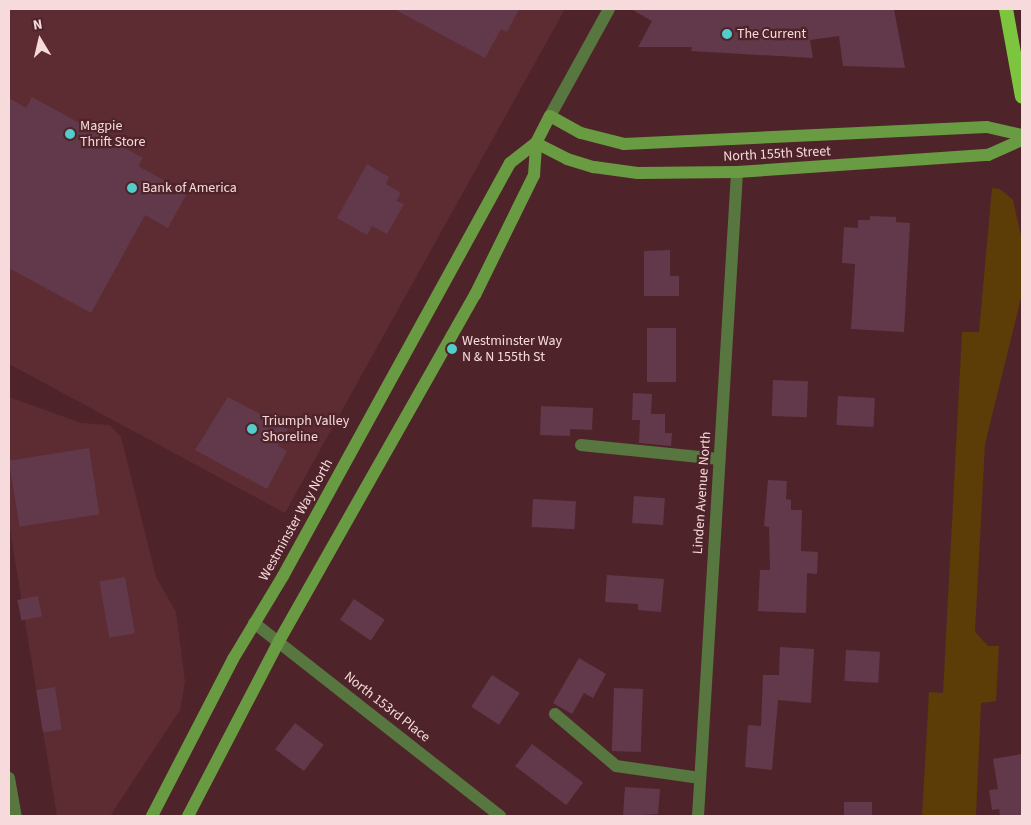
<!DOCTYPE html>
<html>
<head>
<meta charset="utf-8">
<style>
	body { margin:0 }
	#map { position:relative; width:1031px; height:825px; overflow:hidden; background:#4e242a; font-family:"Source Sans 3",sans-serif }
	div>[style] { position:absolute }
	.built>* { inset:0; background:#5d2c32 }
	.green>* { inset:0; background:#5c3c07 }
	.building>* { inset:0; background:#62394a; transform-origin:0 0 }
	.minor>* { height:12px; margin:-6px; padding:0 6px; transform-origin:6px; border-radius:6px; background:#577640 }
	.tertiary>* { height:12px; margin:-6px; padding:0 6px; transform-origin:6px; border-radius:6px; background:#577640 }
	.secondary>* { height:12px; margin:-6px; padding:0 6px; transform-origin:6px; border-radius:6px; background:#699b42 }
	.trunk>* { height:14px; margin:-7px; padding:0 7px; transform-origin:7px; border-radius:7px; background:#7dc43f }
	.dots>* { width:14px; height:14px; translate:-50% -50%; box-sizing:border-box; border:2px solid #4e242a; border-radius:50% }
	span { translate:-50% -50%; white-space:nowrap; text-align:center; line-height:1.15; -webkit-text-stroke:4.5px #4e242a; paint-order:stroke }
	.poi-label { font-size:14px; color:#f6dadc }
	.left { translate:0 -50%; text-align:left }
	.street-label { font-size:14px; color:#f6dadc }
	.frame { position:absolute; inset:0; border:10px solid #f6dadc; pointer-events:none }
	.north { position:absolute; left:15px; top:15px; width:50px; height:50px; -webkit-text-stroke:4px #4e242a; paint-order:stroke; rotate:351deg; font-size:14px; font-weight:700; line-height:20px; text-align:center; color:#f6dadc }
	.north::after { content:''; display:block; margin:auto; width:18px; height:22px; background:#f6dadc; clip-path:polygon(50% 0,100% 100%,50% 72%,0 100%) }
</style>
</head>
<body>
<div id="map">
	<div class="built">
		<i style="clip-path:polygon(9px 9px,565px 9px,285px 513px,9px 364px)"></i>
		<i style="clip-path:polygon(9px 397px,81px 423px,110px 425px,121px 437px,156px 577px,176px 612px,185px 682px,180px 710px,110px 816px,57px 816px,9px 523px)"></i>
	</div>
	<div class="green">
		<i style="clip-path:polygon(992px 188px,1000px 189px,1013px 200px,1022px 240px,1022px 294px,985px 444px,975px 632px,988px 646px,999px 646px,996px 701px,981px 703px,976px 816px,922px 816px,929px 692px,943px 693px,962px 332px,979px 332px)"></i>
	</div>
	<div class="building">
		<i style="clip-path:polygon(394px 9px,519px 9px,507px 32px,501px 29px,485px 58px)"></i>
		<i style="clip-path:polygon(631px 9px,894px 9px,905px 68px,843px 66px,839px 36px,810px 40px,813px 58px,691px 51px,692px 47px,638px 47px,652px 21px)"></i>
		<i style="clip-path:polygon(32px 97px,143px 158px,138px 166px,187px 193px,168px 228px,145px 215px,91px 313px,9px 268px,9px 98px,26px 108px)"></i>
		<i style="clip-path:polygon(367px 164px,389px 177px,386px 184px,401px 193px,396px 201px,404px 204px,387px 234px,372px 226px,367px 235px,337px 218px)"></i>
		<i style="clip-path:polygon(870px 216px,896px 217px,896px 222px,910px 223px,904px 332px,851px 329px,855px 264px,842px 263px,844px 227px,858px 228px,858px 220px,870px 220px)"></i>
		<i style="clip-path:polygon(670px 250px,670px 276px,679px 276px,679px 296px,644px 296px,644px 251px)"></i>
		<i style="left:647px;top:328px;width:29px;height:54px"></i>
		<i style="left:773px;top:380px;width:35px;height:36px;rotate:2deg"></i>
		<i style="clip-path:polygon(633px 393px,652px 394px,651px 414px,665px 414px,665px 433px,672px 433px,671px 446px,639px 443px,640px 420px,632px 420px)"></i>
		<i style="left:838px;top:396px;width:37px;height:29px;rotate:3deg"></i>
		<i style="clip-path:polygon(228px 397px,288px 429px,278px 446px,287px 451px,267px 489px,195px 450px)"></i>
		<i style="clip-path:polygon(541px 406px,593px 408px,592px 430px,570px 429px,570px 436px,540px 435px)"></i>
		<i style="left:89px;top:448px;width:67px;height:81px;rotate:81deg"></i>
		<i style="clip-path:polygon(768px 480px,787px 481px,786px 499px,791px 500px,791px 510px,802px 510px,801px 551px,818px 552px,817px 574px,807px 573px,806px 613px,758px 611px,760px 570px,770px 570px,769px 527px,764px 526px)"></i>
		<i style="left:634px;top:496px;width:31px;height:27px;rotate:4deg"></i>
		<i style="left:533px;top:499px;width:43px;height:28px;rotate:3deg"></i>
		<i style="clip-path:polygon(607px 575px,664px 579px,661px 612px,638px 610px,638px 604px,605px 602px)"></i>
		<i style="left:125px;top:577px;width:57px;height:26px;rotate:80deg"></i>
		<i style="left:38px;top:596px;width:21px;height:21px;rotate:79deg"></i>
		<i style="left:354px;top:599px;width:37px;height:25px;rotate:34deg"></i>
		<i style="clip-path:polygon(780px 647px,814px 649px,811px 703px,778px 700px,772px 770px,745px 767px,748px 725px,761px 726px,763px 675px,779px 675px)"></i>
		<i style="left:846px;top:650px;width:34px;height:31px;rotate:3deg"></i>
		<i style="clip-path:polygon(579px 658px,606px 674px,593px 698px,584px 693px,572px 714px,553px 703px)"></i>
		<i style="left:492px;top:675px;width:33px;height:38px;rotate:33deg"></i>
		<i style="left:55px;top:687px;width:43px;height:19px;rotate:81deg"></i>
		<i style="left:614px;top:688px;width:29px;height:63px;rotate:2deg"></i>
		<i style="left:295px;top:723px;width:36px;height:33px;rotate:37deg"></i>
		<i style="left:532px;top:744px;width:64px;height:28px;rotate:37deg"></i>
		<i style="clip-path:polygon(1022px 754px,1022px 816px,1000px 816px,999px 809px,992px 810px,989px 790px,998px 789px,993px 759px)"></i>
		<i style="clip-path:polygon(625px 787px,660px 789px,658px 814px,623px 816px)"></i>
		<i style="left:844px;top:802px;width:28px;height:14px"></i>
	</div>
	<div class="minor">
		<i style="left:581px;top:445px;width:139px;rotate:5.8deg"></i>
		<i style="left:254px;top:623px;width:313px;rotate:38.1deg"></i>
		<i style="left:555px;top:714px;width:80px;rotate:40.4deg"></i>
		<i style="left:616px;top:766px;width:85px;rotate:8.1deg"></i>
		<i style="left:9px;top:778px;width:39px;rotate:80deg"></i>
		<i style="left:698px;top:816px;width:645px;rotate:-86.53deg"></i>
	</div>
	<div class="tertiary">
		<i style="left:550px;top:116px;width:122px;rotate:-61.1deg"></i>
	</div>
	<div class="secondary">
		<i style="left:536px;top:143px;width:35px;rotate:27deg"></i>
		<i style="left:567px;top:159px;width:28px;rotate:17deg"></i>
		<i style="left:594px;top:167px;width:44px;rotate:7.8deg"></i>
		<i style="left:638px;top:173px;width:99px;rotate:-0.6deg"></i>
		<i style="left:737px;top:172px;width:252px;rotate:-3.9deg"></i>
		<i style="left:988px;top:155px;width:37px;rotate:-24deg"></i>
		<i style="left:152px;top:816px;width:177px;rotate:-62.7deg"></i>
		<i style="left:233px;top:659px;width:97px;rotate:-58.9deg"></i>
		<i style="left:283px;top:576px;width:471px;rotate:-61.2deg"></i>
		<i style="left:510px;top:163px;width:33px;rotate:-38deg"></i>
		<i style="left:188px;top:816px;width:197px;rotate:-62.5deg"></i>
		<i style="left:279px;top:641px;width:398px;rotate:-60.5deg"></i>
		<i style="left:475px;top:295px;width:134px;rotate:-63.8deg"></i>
		<i style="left:534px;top:175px;width:32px;rotate:-86deg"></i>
		<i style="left:536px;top:143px;width:30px;rotate:-63deg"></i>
		<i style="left:550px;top:116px;width:35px;rotate:29deg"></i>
		<i style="left:581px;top:133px;width:44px;rotate:14.3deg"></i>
		<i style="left:624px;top:144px;width:363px;rotate:-2.7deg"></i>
		<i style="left:987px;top:127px;width:36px;rotate:13deg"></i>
	</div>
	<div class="trunk">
		<i style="left:1006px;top:9px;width:89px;rotate:79.7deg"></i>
	</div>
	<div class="dots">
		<i style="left:727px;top:34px;background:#53cdcb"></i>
		<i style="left:70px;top:134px;background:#53cdcb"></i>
		<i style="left:132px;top:188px;background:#53cdcb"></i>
		<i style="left:452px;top:349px;background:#53cdcb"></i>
		<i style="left:252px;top:429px;background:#53cdcb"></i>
	</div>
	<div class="poi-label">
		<span class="left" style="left:737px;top:34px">The Current</span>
		<span class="left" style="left:80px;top:134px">Magpie<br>Thrift Store</span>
		<span class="left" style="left:142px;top:188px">Bank of America</span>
		<span class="left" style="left:462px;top:349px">Westminster Way<br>N &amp; N 155th St</span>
		<span class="left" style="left:262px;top:429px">Triumph Valley<br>Shoreline</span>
	</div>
	<div class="street-label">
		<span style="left:777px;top:154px;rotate:-3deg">North 155th Street</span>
		<span style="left:702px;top:493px;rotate:-86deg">Linden Avenue North</span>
		<span style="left:296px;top:520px;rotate:-61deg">Westminster Way North</span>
		<span style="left:387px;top:707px;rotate:38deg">North 153rd Place</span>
	</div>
	<div class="frame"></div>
	<div class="north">N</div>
</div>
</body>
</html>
